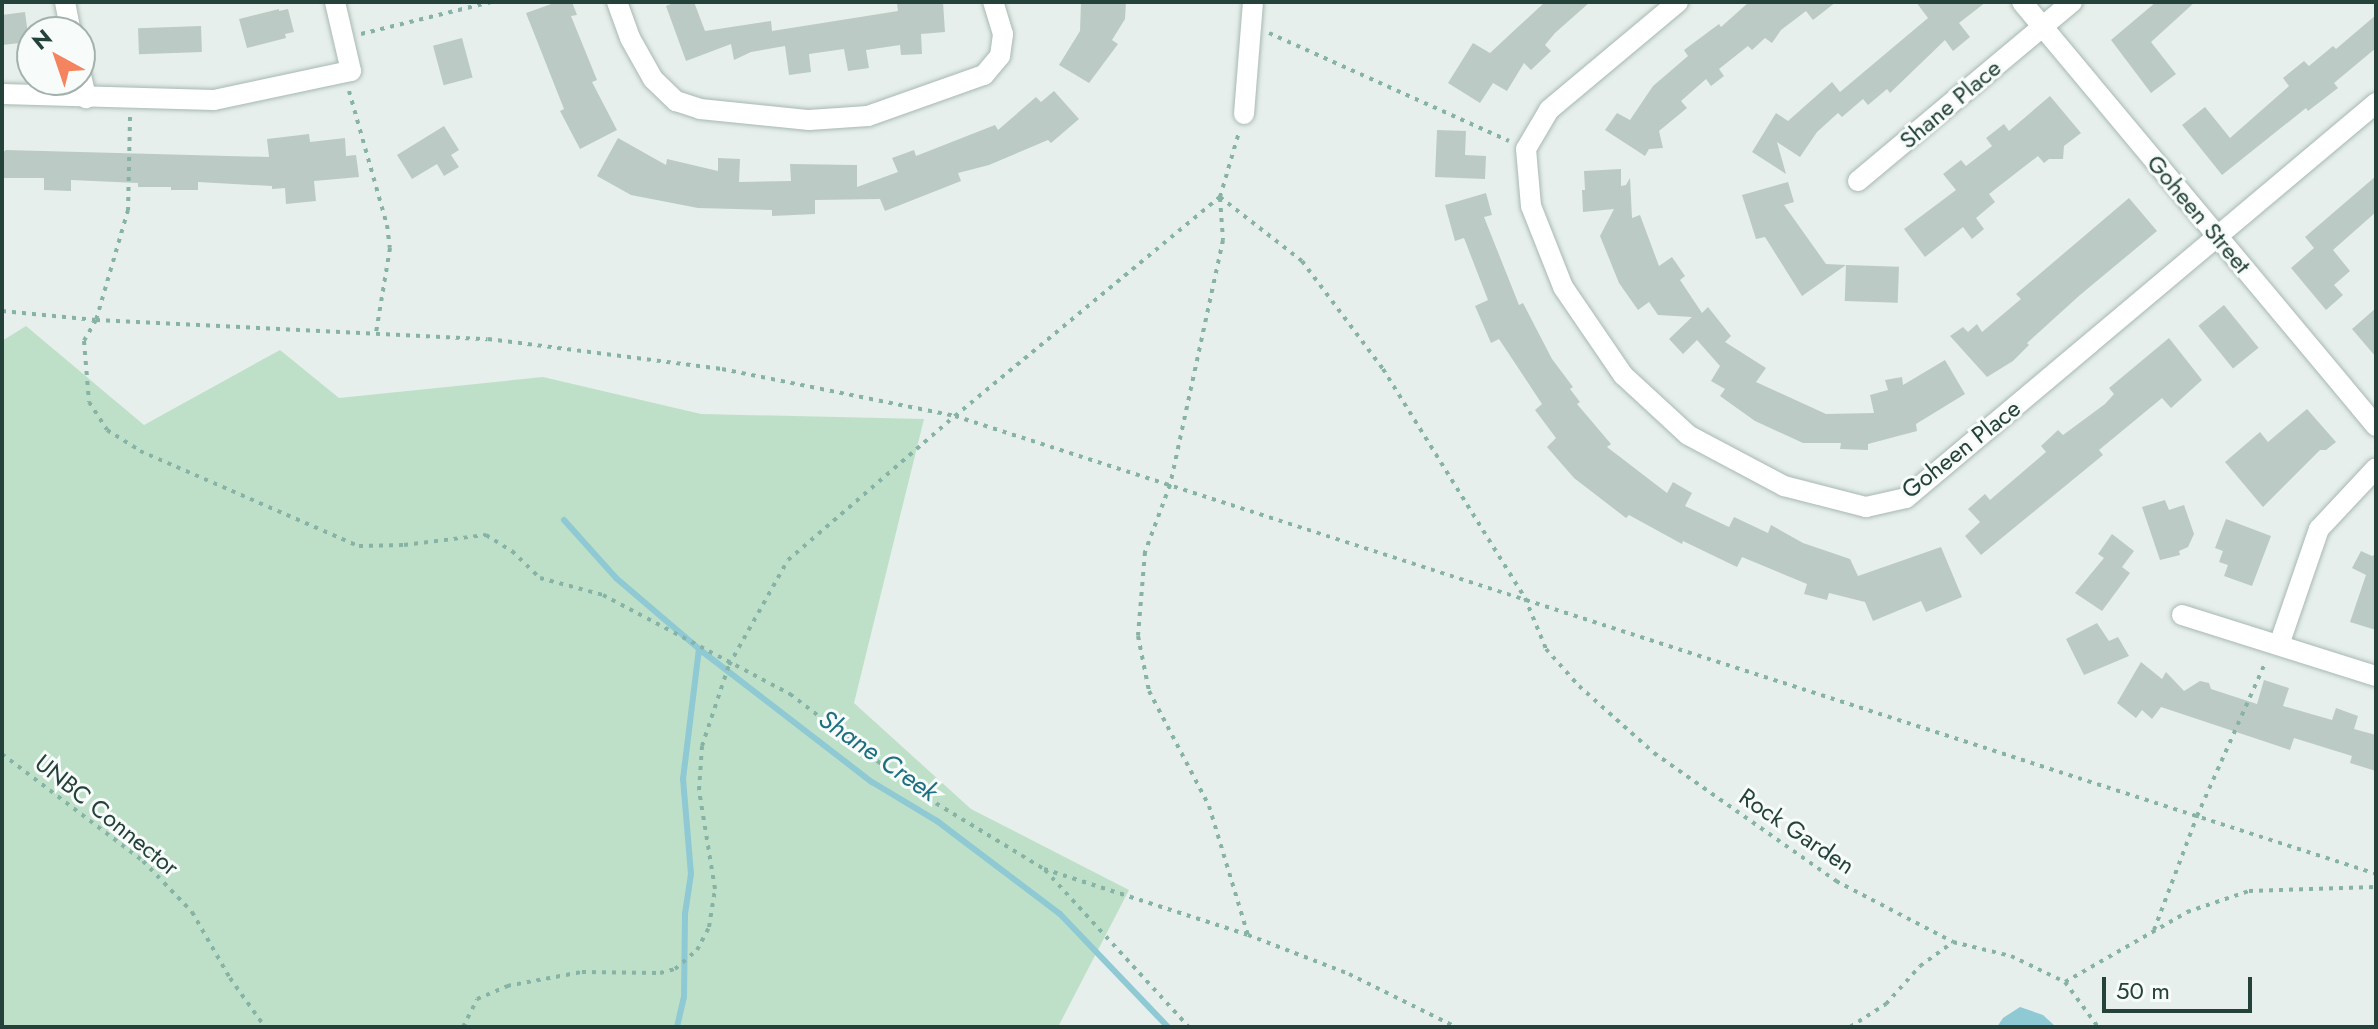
<!DOCTYPE html>
<html>
<head>
<meta charset="utf-8">
<style>
	body { margin:0 }
	#map { position:relative; width:2378px; height:1029px; overflow:hidden; background:#e6efeb; font-family:Jost,sans-serif }
	div>[style] { position:absolute }
	.green>* { inset:0; background:#bfe0c8 }
	.water>* { inset:0; background:#8ec9d4 }
	.stream>* { height:6px; margin:-3px; padding:0 3px; transform-origin:3px; border-radius:3px; background:#8ec9d4 }
	.building>* { inset:0; background:#bbcac4; transform-origin:0 0 }
	.path>* { height:4px; margin-top:-2px; transform-origin:0; background:repeating-linear-gradient(90deg,#86b3a5 0 4px,transparent 0 10px) }
	.roads { filter:drop-shadow(0 0 2px #a8b8b2) drop-shadow(0 0 2px #a8b8b2) }
	.street>* { height:20px; margin:-10px; padding:0 10px; transform-origin:10px; border-radius:10px; background:#fff }
	span { translate:-50% -50%; white-space:nowrap; text-align:center; line-height:1.15; -webkit-text-stroke:6px #f7fbf9; paint-order:stroke }
	.street-label { font-size:24px; color:#24423a }
	.water-label { font-size:26px; color:#1c6f80; font-style:italic }
	.frame { position:absolute; inset:0; border:4px solid #24423a; pointer-events:none }
	.north { position:absolute; left:16px; top:16px; width:80px; height:80px; box-sizing:border-box; background:#f7fbf9; border:2px solid #a3b1ad; border-radius:50%; rotate:320deg; font-size:22px; font-weight:700; line-height:32px; text-align:center; color:#24423a }
	.north::after { content:''; display:block; margin:auto; width:28px; height:36px; background:#f4845f; clip-path:polygon(50% 0,100% 100%,50% 72%,0 100%) }
	.scale { position:absolute; left:2102px; top:977px; width:150px; height:36px; box-sizing:border-box; border:4px solid #24423a; border-top:0; padding-left:10px; font-size:24px; line-height:28px; white-space:nowrap; color:#24423a; -webkit-text-stroke:6px #f7fbf9; paint-order:stroke }
</style>
</head>
<body>
<div id="map">
	<div class="green">
		<i style="clip-path:polygon(26px 326px,144px 425px,280px 350px,339px 398px,543px 377px,701px 414px,924px 419px,854px 703px,971px 809px,1129px 890px,1058px 1027px,2px 1027px,2px 341px)"></i>
	</div>
	<div class="water">
		<i style="clip-path:polygon(2020px 1007px,2043px 1015px,2056px 1027px,1997px 1027px,2003px 1018px)"></i>
	</div>
	<div class="stream">
		<i style="left:564px;top:520px;width:78px;rotate:48.1deg"></i>
		<i style="left:616px;top:578px;width:109px;rotate:40.5deg"></i>
		<i style="left:699px;top:649px;width:218px;rotate:37.6deg"></i>
		<i style="left:872px;top:782px;width:76px;rotate:31deg"></i>
		<i style="left:937px;top:821px;width:154px;rotate:37.1deg"></i>
		<i style="left:1060px;top:914px;width:156px;rotate:46.3deg"></i>
		<i style="left:677px;top:1027px;width:31px;rotate:-77deg"></i>
		<i style="left:684px;top:997px;width:83px;rotate:-89.3deg"></i>
		<i style="left:685px;top:914px;width:40px;rotate:-81.5deg"></i>
		<i style="left:691px;top:874px;width:95px;rotate:-94.8deg"></i>
		<i style="left:683px;top:779px;width:131px;rotate:-83deg"></i>
	</div>
	<div class="building">
		<i style="clip-path:polygon(557px 2px,572px 2px,577px 15px,571px 16px,597px 80px,592px 82px,617px 130px,580px 149px,560px 111px,564px 109px,526px 13px)"></i>
		<i style="clip-path:polygon(676px 2px,694px 2px,705px 31px,771px 21px,772px 31px,898px 11px,897px 4px,943px 2px,945px 32px,921px 34px,922px 54px,901px 55px,900px 45px,866px 50px,869px 68px,848px 71px,844px 49px,809px 54px,811px 72px,789px 75px,785px 46px,751px 52px,734px 60px,731px 44px,686px 61px,666px 6px)"></i>
		<i style="clip-path:polygon(1081px 2px,1126px 2px,1125px 19px,1112px 40px,1118px 44px,1089px 83px,1059px 65px,1080px 31px)"></i>
		<i style="clip-path:polygon(1545px 2px,1590px 2px,1555px 33px,1545px 45px,1551px 51px,1531px 70px,1524px 63px,1507px 91px,1493px 83px,1480px 103px,1448px 83px,1473px 43px,1490px 53px)"></i>
		<i style="clip-path:polygon(1749px 2px,1836px 2px,1813px 20px,1806px 11px,1781px 30px,1772px 43px,1765px 38px,1752px 50px,1748px 46px,1719px 69px,1724px 76px,1711px 86px,1706px 79px,1681px 101px,1687px 108px,1659px 131px,1663px 148px,1649px 149px,1645px 156px,1605px 130px,1617px 113px,1630px 120px,1653px 86px,1688px 56px,1684px 50px,1719px 24px,1721px 27px)"></i>
		<i style="clip-path:polygon(1916px 2px,1986px 2px,1959px 23px,1970px 37px,1953px 51px,1945px 40px,1890px 93px,1887px 89px,1868px 105px,1863px 99px,1842px 117px,1838px 113px,1817px 132px,1800px 157px,1777px 142px,1786px 174px,1752px 152px,1776px 113px,1788px 121px,1832px 82px,1840px 92px,1928px 18px)"></i>
		<i style="clip-path:polygon(2156px 2px,2195px 2px,2151px 42px,2176px 74px,2151px 93px,2111px 40px)"></i>
		<i style="clip-path:polygon(279px 9px,279px 11px,288px 9px,294px 32px,285px 34px,286px 38px,247px 48px,239px 19px)"></i>
		<i style="clip-path:polygon(25px 12px,29px 42px,2px 45px,2px 15px)"></i>
		<i style="clip-path:polygon(2376px 15px,2376px 48px,2334px 83px,2338px 88px,2308px 111px,2306px 108px,2222px 175px,2182px 125px,2205px 107px,2230px 138px,2289px 86px,2283px 78px,2304px 61px,2309px 66px,2333px 46px,2336px 49px)"></i>
		<i style="left:201px;top:26px;width:26px;height:63px;rotate:88deg"></i>
		<i style="left:462px;top:38px;width:41px;height:30px;rotate:75deg"></i>
		<i style="clip-path:polygon(1054px 91px,1079px 119px,1051px 143px,1048px 140px,989px 165px,958px 173px,961px 181px,885px 211px,880px 199px,815px 200px,815px 214px,772px 216px,772px 210px,698px 208px,631px 195px,597px 176px,618px 138px,666px 165px,667px 159px,718px 171px,718px 158px,740px 159px,739px 182px,791px 181px,790px 164px,857px 165px,857px 187px,898px 172px,892px 158px,914px 150px,916px 156px,995px 125px,998px 130px,1036px 97px,1041px 102px)"></i>
		<i style="clip-path:polygon(2050px 96px,2081px 133px,2064px 146px,2063px 159px,2049px 159px,2044px 163px,2038px 156px,1989px 194px,1995px 202px,1976px 218px,1984px 229px,1972px 239px,1963px 227px,1925px 257px,1904px 229px,1956px 190px,1943px 174px,1961px 160px,1966px 166px,1992px 146px,1986px 138px,2004px 124px,2009px 131px)"></i>
		<i style="clip-path:polygon(444px 126px,459px 150px,451px 155px,459px 167px,444px 176px,437px 164px,412px 179px,397px 155px)"></i>
		<i style="clip-path:polygon(1437px 130px,1466px 131px,1465px 155px,1486px 156px,1485px 179px,1435px 177px)"></i>
		<i style="clip-path:polygon(309px 134px,310px 142px,345px 138px,346px 156px,356px 155px,359px 177px,314px 181px,316px 201px,286px 204px,285px 188px,272px 189px,272px 186px,198px 182px,198px 190px,171px 190px,171px 187px,138px 187px,138px 183px,71px 180px,71px 191px,44px 190px,44px 178px,2px 178px,2px 153px,6px 150px,269px 157px,267px 139px)"></i>
		<i style="clip-path:polygon(1621px 169px,1621px 186px,1626px 185px,1630px 178px,1632px 218px,1640px 215px,1659px 266px,1672px 257px,1685px 276px,1680px 280px,1702px 313px,1708px 307px,1731px 336px,1725px 342px,1766px 368px,1756px 382px,1826px 414px,1874px 413px,1870px 395px,1888px 390px,1885px 380px,1902px 377px,1903px 385px,1945px 360px,1965px 394px,1916px 424px,1917px 431px,1868px 444px,1868px 450px,1840px 449px,1841px 443px,1803px 443px,1755px 421px,1720px 396px,1725px 389px,1711px 381px,1720px 366px,1697px 340px,1683px 354px,1669px 339px,1692px 317px,1658px 315px,1649px 302px,1638px 310px,1619px 283px,1600px 236px,1614px 209px,1583px 212px,1582px 190px,1585px 190px,1584px 171px)"></i>
		<i style="clip-path:polygon(2376px 176px,2376px 212px,2333px 250px,2350px 271px,2334px 285px,2343px 295px,2326px 310px,2291px 268px,2314px 248px,2305px 237px)"></i>
		<i style="clip-path:polygon(1788px 182px,1794px 202px,1784px 205px,1826px 264px,1846px 265px,1802px 296px,1765px 237px,1756px 239px,1742px 195px)"></i>
		<i style="clip-path:polygon(1486px 193px,1492px 215px,1484px 217px,1519px 305px,1523px 303px,1552px 359px,1573px 387px,1570px 389px,1580px 402px,1577px 404px,1611px 444px,1607px 447px,1667px 493px,1673px 482px,1692px 493px,1685px 506px,1729px 527px,1734px 517px,1768px 533px,1771px 525px,1803px 543px,1850px 559px,1858px 576px,1941px 547px,1962px 597px,1926px 612px,1921px 601px,1873px 621px,1865px 602px,1829px 593px,1827px 600px,1804px 594px,1807px 584px,1742px 557px,1737px 567px,1683px 541px,1682px 544px,1629px 515px,1626px 518px,1574px 478px,1547px 447px,1556px 438px,1535px 410px,1542px 404px,1499px 339px,1491px 343px,1475px 306px,1488px 300px,1464px 238px,1455px 241px,1445px 205px)"></i>
		<i style="clip-path:polygon(2129px 198px,2157px 231px,2080px 295px,2027px 343px,2029px 345px,2013px 361px,1987px 377px,1950px 336px,1963px 327px,1968px 332px,1977px 324px,1982px 332px,2021px 299px,2016px 294px)"></i>
		<i style="left:1846px;top:265px;width:53px;height:36px;rotate:2deg"></i>
		<i style="left:2224px;top:305px;width:55px;height:33px;rotate:51deg"></i>
		<i style="clip-path:polygon(2376px 308px,2376px 357px,2352px 329px)"></i>
		<i style="clip-path:polygon(2169px 338px,2202px 380px,2171px 408px,2162px 398px,2099px 450px,2103px 455px,1981px 555px,1965px 536px,1980px 522px,1968px 509px,1985px 494px,1990px 500px,2046px 452px,2041px 446px,2058px 430px,2063px 435px,2105px 404px,2114px 394px,2109px 388px)"></i>
		<i style="clip-path:polygon(2307px 409px,2336px 442px,2326px 450px,2320px 450px,2263px 507px,2225px 462px,2260px 432px,2268px 442px)"></i>
		<i style="clip-path:polygon(2165px 500px,2169px 510px,2184px 505px,2194px 534px,2188px 547px,2179px 551px,2180px 555px,2160px 560px,2142px 507px)"></i>
		<i style="clip-path:polygon(2226px 519px,2271px 536px,2252px 586px,2224px 576px,2228px 565px,2219px 562px,2223px 551px,2215px 548px)"></i>
		<i style="clip-path:polygon(2112px 534px,2134px 551px,2122px 567px,2130px 573px,2102px 611px,2075px 593px,2104px 558px,2098px 554px)"></i>
		<i style="clip-path:polygon(2361px 551px,2372px 556px,2376px 554px,2376px 630px,2350px 622px,2366px 575px,2352px 568px)"></i>
		<i style="clip-path:polygon(2097px 623px,2109px 641px,2118px 637px,2129px 656px,2084px 675px,2066px 639px)"></i>
		<i style="clip-path:polygon(2141px 662px,2162px 679px,2166px 672px,2184px 691px,2200px 681px,2209px 683px,2211px 689px,2257px 704px,2264px 680px,2289px 688px,2283px 706px,2332px 720px,2336px 708px,2358px 716px,2354px 729px,2376px 735px,2376px 771px,2350px 763px,2352px 756px,2294px 738px,2290px 750px,2161px 707px,2152px 719px,2142px 710px,2136px 718px,2117px 703px)"></i>
	</div>
	<div class="path">
		<i style="left:1269px;top:33px;width:263px;rotate:24.2deg"></i>
		<i style="left:361px;top:34px;width:134px;rotate:-13.8deg"></i>
		<i style="left:349px;top:91px;width:139px;rotate:74.2deg"></i>
		<i style="left:387px;top:225px;width:23px;rotate:83deg"></i>
		<i style="left:390px;top:248px;width:86px;rotate:99.4deg"></i>
		<i style="left:130px;top:117px;width:93px;rotate:91.2deg"></i>
		<i style="left:128px;top:210px;width:115px;rotate:106.2deg"></i>
		<i style="left:96px;top:320px;width:24px;rotate:120deg"></i>
		<i style="left:84px;top:341px;width:61px;rotate:85.3deg"></i>
		<i style="left:89px;top:402px;width:33px;rotate:57deg"></i>
		<i style="left:107px;top:430px;width:39px;rotate:32deg"></i>
		<i style="left:140px;top:451px;width:239px;rotate:23.5deg"></i>
		<i style="left:359px;top:546px;width:45px;rotate:-1.3deg"></i>
		<i style="left:404px;top:545px;width:83px;rotate:-7deg"></i>
		<i style="left:486px;top:535px;width:31px;rotate:32deg"></i>
		<i style="left:512px;top:551px;width:39px;rotate:44deg"></i>
		<i style="left:540px;top:578px;width:65px;rotate:15.1deg"></i>
		<i style="left:603px;top:595px;width:212px;rotate:27.9deg"></i>
		<i style="left:790px;top:694px;width:163px;rotate:37.5deg"></i>
		<i style="left:919px;top:793px;width:146px;rotate:31.3deg"></i>
		<i style="left:1044px;top:869px;width:214px;rotate:17.9deg"></i>
		<i style="left:1248px;top:935px;width:108px;rotate:21.1deg"></i>
		<i style="left:1349px;top:974px;width:119px;rotate:26.4deg"></i>
		<i style="left:1220px;top:197px;width:104px;rotate:38deg"></i>
		<i style="left:1302px;top:261px;width:135px;rotate:53.1deg"></i>
		<i style="left:1383px;top:369px;width:269px;rotate:58.2deg"></i>
		<i style="left:1525px;top:598px;width:55px;rotate:67.6deg"></i>
		<i style="left:1546px;top:649px;width:50px;rotate:48.3deg"></i>
		<i style="left:1579px;top:686px;width:101px;rotate:41.8deg"></i>
		<i style="left:1654px;top:753px;width:223px;rotate:35.1deg"></i>
		<i style="left:1836px;top:881px;width:132px;rotate:27.5deg"></i>
		<i style="left:1953px;top:942px;width:60px;rotate:13.6deg"></i>
		<i style="left:2011px;top:956px;width:60px;rotate:25.7deg"></i>
		<i style="left:2065px;top:982px;width:56px;rotate:53.7deg"></i>
		<i style="left:1220px;top:198px;width:42px;rotate:85.9deg"></i>
		<i style="left:1223px;top:240px;width:251px;rotate:102.2deg"></i>
		<i style="left:1170px;top:485px;width:72px;rotate:110.5deg"></i>
		<i style="left:1145px;top:552px;width:84px;rotate:94.8deg"></i>
		<i style="left:1138px;top:636px;width:56px;rotate:78.7deg"></i>
		<i style="left:1149px;top:691px;width:130px;rotate:62.4deg"></i>
		<i style="left:1209px;top:806px;width:135px;rotate:73.2deg"></i>
		<i style="left:2px;top:311px;width:94px;rotate:5.5deg"></i>
		<i style="left:96px;top:320px;width:392px;rotate:2.8deg"></i>
		<i style="left:488px;top:339px;width:236px;rotate:7.3deg"></i>
		<i style="left:722px;top:369px;width:238px;rotate:11.4deg"></i>
		<i style="left:955px;top:416px;width:1493px;rotate:17.86deg"></i>
		<i style="left:2px;top:754px;width:177px;rotate:37.2deg"></i>
		<i style="left:143px;top:861px;width:71px;rotate:46.1deg"></i>
		<i style="left:192px;top:912px;width:76px;rotate:60.1deg"></i>
		<i style="left:230px;top:978px;width:60px;rotate:54.5deg"></i>
		<i style="left:1045px;top:870px;width:213px;rotate:47.5deg"></i>
		<i style="left:2154px;top:930px;width:122px;rotate:-69.3deg"></i>
		<i style="left:2197px;top:816px;width:170px;rotate:-66deg"></i>
		<i style="left:2065px;top:982px;width:141px;rotate:-29.8deg"></i>
		<i style="left:2187px;top:912px;width:65px;rotate:-18.7deg"></i>
		<i style="left:2249px;top:891px;width:127px;rotate:-1.8deg"></i>
		<i style="left:463px;top:1027px;width:31px;rotate:-63deg"></i>
		<i style="left:477px;top:999px;width:33px;rotate:-23deg"></i>
		<i style="left:507px;top:986px;width:76px;rotate:-10.6deg"></i>
		<i style="left:582px;top:972px;width:78px;rotate:0.7deg"></i>
		<i style="left:660px;top:973px;width:16px;rotate:-15deg"></i>
		<i style="left:675px;top:969px;width:29px;rotate:-41deg"></i>
		<i style="left:697px;top:950px;width:26px;rotate:-62deg"></i>
		<i style="left:709px;top:927px;width:38px;rotate:-81deg"></i>
		<i style="left:715px;top:889px;width:100px;rotate:-99.2deg"></i>
		<i style="left:699px;top:790px;width:44px;rotate:-86.1deg"></i>
		<i style="left:702px;top:746px;width:85px;rotate:-71.6deg"></i>
		<i style="left:729px;top:665px;width:120px;rotate:-60.7deg"></i>
		<i style="left:788px;top:560px;width:221px;rotate:-40.8deg"></i>
		<i style="left:955px;top:416px;width:344px;rotate:-39.6deg"></i>
		<i style="left:1220px;top:197px;width:68px;rotate:-73.7deg"></i>
		<i style="left:1850px;top:1027px;width:43px;rotate:-32.6deg"></i>
		<i style="left:1886px;top:1004px;width:51px;rotate:-48.2deg"></i>
		<i style="left:1920px;top:966px;width:39px;rotate:-36deg"></i>
	</div>
	<div class="roads">
		<div class="street">
			<i style="left:65px;top:2px;width:31px;rotate:79deg"></i>
			<i style="left:617px;top:2px;width:38px;rotate:70deg"></i>
			<i style="left:630px;top:38px;width:47px;rotate:60.7deg"></i>
			<i style="left:653px;top:79px;width:32px;rotate:44deg"></i>
			<i style="left:676px;top:101px;width:25px;rotate:18deg"></i>
			<i style="left:700px;top:109px;width:110px;rotate:5.8deg"></i>
			<i style="left:809px;top:120px;width:59px;rotate:-3.9deg"></i>
			<i style="left:868px;top:116px;width:123px;rotate:-19.5deg"></i>
			<i style="left:984px;top:75px;width:25px;rotate:-50deg"></i>
			<i style="left:1000px;top:56px;width:22px;rotate:-82deg"></i>
			<i style="left:1003px;top:34px;width:34px;rotate:-107deg"></i>
			<i style="left:1678px;top:2px;width:168px;rotate:140.1deg"></i>
			<i style="left:1549px;top:110px;width:45px;rotate:120.5deg"></i>
			<i style="left:1526px;top:149px;width:57px;rotate:85deg"></i>
			<i style="left:1531px;top:206px;width:87px;rotate:68.4deg"></i>
			<i style="left:1563px;top:287px;width:107px;rotate:55.7deg"></i>
			<i style="left:1623px;top:375px;width:88px;rotate:42.7deg"></i>
			<i style="left:1688px;top:435px;width:109px;rotate:28deg"></i>
			<i style="left:1784px;top:486px;width:85px;rotate:14.4deg"></i>
			<i style="left:1866px;top:507px;width:41px;rotate:-12.7deg"></i>
			<i style="left:1906px;top:498px;width:614px;rotate:-40.04deg"></i>
			<i style="left:2022px;top:2px;width:552px;rotate:50.14deg"></i>
			<i style="left:80px;top:71px;width:28px;rotate:77deg"></i>
			<i style="left:2px;top:94px;width:212px;rotate:1.6deg"></i>
			<i style="left:214px;top:100px;width:140px;rotate:-12deg"></i>
			<i style="left:351px;top:71px;width:71px;rotate:-103.1deg"></i>
			<i style="left:1244px;top:114px;width:112px;rotate:-85.4deg"></i>
			<i style="left:1858px;top:181px;width:279px;rotate:-39.9deg"></i>
			<i style="left:2182px;top:615px;width:203px;rotate:17.5deg"></i>
			<i style="left:2279px;top:645px;width:123px;rotate:-71deg"></i>
			<i style="left:2319px;top:529px;width:83px;rotate:-46.9deg"></i>
		</div>
	</div>
	<div class="street-label">
		<span style="left:1950px;top:104px;rotate:-40deg">Shane Place</span>
		<span style="left:2199px;top:214px;rotate:50deg">Goheen Street</span>
		<span style="left:1961px;top:449px;rotate:-38deg">Goheen Place</span>
		<span style="left:107px;top:815px;rotate:39deg">UNBC Connector</span>
		<span style="left:1797px;top:831px;rotate:34deg">Rock Garden</span>
	</div>
	<div class="water-label">
		<span style="left:878px;top:756px;rotate:35deg">Shane Creek</span>
	</div>
	<div class="frame"></div>
	<div class="north">N</div>
	<div class="scale">50 m</div>
</div>
</body>
</html>
